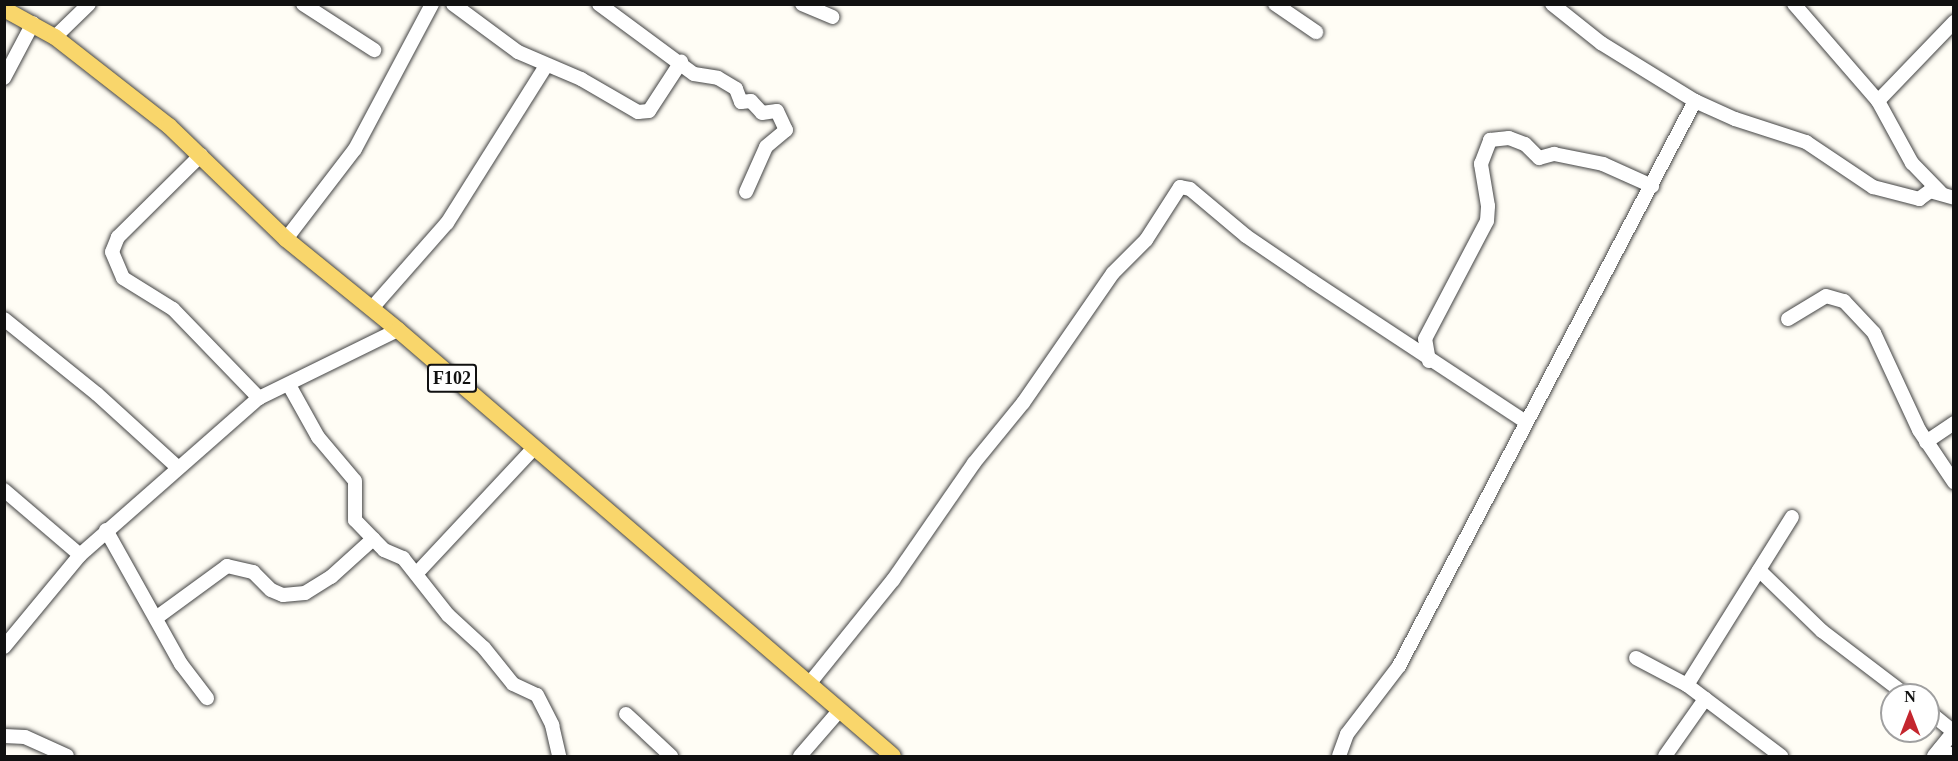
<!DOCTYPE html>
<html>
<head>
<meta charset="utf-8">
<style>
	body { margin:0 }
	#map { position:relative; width:1958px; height:761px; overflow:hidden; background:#fffdf5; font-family:"Times New Roman",serif }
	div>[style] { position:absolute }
	.roads { filter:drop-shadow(0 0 2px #444) drop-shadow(0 0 2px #444) }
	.minor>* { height:14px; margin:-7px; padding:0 7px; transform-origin:7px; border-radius:7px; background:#fff }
	.major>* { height:16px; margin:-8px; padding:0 8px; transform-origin:8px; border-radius:8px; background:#f9d66b }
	span { translate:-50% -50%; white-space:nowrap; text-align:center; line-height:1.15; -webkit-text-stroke:6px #fff; paint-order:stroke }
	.shield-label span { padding:2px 4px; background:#fff; border:2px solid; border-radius:4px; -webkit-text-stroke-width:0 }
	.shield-label { font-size:18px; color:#111; font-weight:700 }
	.frame { position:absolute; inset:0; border:6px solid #111; pointer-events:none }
	.north { position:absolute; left:1880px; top:683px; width:60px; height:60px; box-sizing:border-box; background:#fff; border:2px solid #a0a0a0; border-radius:50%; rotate:0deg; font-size:16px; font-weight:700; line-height:24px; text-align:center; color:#111 }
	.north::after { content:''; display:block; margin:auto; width:21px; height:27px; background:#c4262e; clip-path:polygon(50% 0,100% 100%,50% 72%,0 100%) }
</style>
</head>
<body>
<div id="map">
	<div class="roads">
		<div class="minor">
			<i style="left:303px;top:4px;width:85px;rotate:32.9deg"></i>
			<i style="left:453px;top:4px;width:81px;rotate:36.4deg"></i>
			<i style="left:518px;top:52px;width:69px;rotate:23.2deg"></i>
			<i style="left:581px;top:79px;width:66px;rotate:30.1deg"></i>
			<i style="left:638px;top:112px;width:11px;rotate:-5deg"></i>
			<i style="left:649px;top:111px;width:59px;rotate:-56.9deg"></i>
			<i style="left:599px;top:4px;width:118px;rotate:36.4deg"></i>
			<i style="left:694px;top:74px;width:24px;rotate:9deg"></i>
			<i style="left:718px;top:78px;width:21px;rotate:31deg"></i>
			<i style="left:736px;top:89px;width:14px;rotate:69deg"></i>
			<i style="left:741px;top:102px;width:10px;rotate:-6deg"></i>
			<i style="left:751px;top:101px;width:16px;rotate:47deg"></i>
			<i style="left:762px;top:113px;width:15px;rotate:-8deg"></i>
			<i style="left:777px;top:111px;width:21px;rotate:65deg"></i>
			<i style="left:786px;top:130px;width:26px;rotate:140deg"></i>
			<i style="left:766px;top:147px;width:49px;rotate:114deg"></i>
			<i style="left:802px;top:4px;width:33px;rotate:23deg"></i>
			<i style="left:1275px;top:4px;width:50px;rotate:34.3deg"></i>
			<i style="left:1552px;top:4px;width:63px;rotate:38.5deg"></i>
			<i style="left:1601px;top:43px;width:110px;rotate:31.7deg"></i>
			<i style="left:1695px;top:101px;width:44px;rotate:24.2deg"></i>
			<i style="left:1735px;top:119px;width:75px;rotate:17.9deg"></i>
			<i style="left:1806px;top:142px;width:81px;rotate:33.9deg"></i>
			<i style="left:1873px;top:187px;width:48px;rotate:14.6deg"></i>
			<i style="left:1919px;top:199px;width:14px;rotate:-36deg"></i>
			<i style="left:1930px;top:191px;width:25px;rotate:16deg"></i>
			<i style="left:1794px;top:4px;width:128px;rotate:49.1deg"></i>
			<i style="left:1878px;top:101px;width:71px;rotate:61.3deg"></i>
			<i style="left:1912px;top:163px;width:42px;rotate:46deg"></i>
			<i style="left:55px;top:37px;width:47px;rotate:-44.1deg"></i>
			<i style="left:4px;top:78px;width:62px;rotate:-62.2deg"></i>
			<i style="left:1878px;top:101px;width:110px;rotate:-46.1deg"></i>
			<i style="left:201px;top:155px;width:117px;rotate:135.3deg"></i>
			<i style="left:118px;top:237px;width:16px;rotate:112deg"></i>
			<i style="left:112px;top:252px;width:28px;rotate:67deg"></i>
			<i style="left:123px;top:278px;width:59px;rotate:31.8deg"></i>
			<i style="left:173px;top:309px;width:124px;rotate:46deg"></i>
			<i style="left:286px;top:239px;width:113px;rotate:-52.5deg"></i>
			<i style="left:355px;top:149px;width:164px;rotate:-62deg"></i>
			<i style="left:372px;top:308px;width:113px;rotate:-48.6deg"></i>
			<i style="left:447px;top:223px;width:186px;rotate:-57.8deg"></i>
			<i style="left:4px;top:319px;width:119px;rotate:38.9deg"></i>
			<i style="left:97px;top:394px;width:107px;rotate:42.3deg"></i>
			<i style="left:1788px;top:319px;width:44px;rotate:-31.2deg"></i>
			<i style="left:1826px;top:296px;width:19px;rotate:16deg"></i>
			<i style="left:1844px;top:301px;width:44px;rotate:46.8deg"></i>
			<i style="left:1874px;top:333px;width:107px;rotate:65.1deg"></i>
			<i style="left:1919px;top:430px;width:63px;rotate:56.1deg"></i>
			<i style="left:1429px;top:361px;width:22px;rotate:-100deg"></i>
			<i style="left:1425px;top:339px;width:133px;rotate:-62.3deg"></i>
			<i style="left:1487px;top:221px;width:15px;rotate:-86deg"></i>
			<i style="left:1488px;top:206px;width:43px;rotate:-99.5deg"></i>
			<i style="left:1481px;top:164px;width:26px;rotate:-69deg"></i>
			<i style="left:1490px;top:140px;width:19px;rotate:-6deg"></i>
			<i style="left:1509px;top:138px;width:17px;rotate:21deg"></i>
			<i style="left:1525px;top:144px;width:20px;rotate:45deg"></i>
			<i style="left:1539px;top:158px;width:16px;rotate:-15deg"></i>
			<i style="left:1554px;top:154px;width:50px;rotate:11.5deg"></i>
			<i style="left:1603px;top:164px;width:54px;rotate:24.2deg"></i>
			<i style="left:289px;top:385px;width:60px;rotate:60.9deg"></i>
			<i style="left:318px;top:437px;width:57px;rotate:49.9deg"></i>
			<i style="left:355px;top:481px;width:39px;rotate:90deg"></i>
			<i style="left:355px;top:520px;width:42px;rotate:46deg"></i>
			<i style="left:384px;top:550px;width:21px;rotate:23deg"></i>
			<i style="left:403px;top:558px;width:73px;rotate:51.7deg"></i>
			<i style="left:448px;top:615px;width:49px;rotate:42.5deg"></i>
			<i style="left:484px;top:648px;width:46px;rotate:51.1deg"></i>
			<i style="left:513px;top:684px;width:26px;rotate:25deg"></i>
			<i style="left:537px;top:695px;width:34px;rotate:63deg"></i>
			<i style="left:552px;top:725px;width:32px;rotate:77deg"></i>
			<i style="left:1926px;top:442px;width:34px;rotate:-34deg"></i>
			<i style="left:4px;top:490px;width:100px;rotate:40.5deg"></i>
			<i style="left:106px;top:530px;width:154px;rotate:60.8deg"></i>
			<i style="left:181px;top:664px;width:43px;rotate:52.6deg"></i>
			<i style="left:1759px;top:570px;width:88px;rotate:44.1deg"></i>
			<i style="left:1822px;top:631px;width:106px;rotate:37.3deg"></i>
			<i style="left:417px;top:573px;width:171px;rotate:-46.9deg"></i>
			<i style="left:156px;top:618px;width:88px;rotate:-36.2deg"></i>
			<i style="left:227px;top:566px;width:27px;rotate:13deg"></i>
			<i style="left:253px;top:572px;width:25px;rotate:45deg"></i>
			<i style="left:271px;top:590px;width:13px;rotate:23deg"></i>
			<i style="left:283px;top:595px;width:22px;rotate:-5deg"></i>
			<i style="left:305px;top:593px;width:31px;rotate:-32deg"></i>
			<i style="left:331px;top:577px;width:57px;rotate:-42.1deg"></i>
			<i style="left:4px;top:647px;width:119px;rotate:-50.4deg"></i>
			<i style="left:80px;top:555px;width:238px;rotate:-41.3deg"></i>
			<i style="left:259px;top:398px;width:155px;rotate:-26.1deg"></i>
			<i style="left:1636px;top:658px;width:58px;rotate:27.9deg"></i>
			<i style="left:1687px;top:685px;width:118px;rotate:37.1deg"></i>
			<i style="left:809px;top:684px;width:134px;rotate:-51.1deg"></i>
			<i style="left:893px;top:580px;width:142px;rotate:-55.3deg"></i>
			<i style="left:974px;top:463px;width:77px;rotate:-50.8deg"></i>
			<i style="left:1023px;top:403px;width:158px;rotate:-55.3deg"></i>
			<i style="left:1113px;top:273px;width:47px;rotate:-45deg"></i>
			<i style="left:1146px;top:240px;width:63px;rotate:-57.3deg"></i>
			<i style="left:1180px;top:187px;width:10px;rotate:11deg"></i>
			<i style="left:1190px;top:189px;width:73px;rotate:40deg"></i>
			<i style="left:1246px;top:236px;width:80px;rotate:34.3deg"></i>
			<i style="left:1312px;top:281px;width:256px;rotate:33.4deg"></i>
			<i style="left:1687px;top:685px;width:198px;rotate:-58deg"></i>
			<i style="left:1928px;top:711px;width:32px;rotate:39deg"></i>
			<i style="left:626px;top:714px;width:62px;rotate:43deg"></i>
			<i style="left:4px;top:736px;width:21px;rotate:3deg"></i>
			<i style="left:25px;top:737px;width:46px;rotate:24.3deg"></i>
			<i style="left:1940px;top:749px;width:16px;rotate:27deg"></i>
			<i style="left:800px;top:756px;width:60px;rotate:-49.1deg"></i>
			<i style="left:1339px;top:756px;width:23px;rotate:-70deg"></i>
			<i style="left:1347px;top:734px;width:86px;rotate:-52.6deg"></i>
			<i style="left:1399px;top:666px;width:638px;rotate:-62.35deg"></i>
			<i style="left:1665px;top:756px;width:70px;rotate:-54.9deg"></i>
			<i style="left:1934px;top:756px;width:32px;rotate:-51deg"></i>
		</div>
		<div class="major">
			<i style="left:4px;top:9px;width:58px;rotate:28.8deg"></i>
			<i style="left:55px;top:37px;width:145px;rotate:38deg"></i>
			<i style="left:169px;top:126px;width:163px;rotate:44deg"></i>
			<i style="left:286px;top:239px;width:144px;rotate:39.1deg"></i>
			<i style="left:398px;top:330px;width:653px;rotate:40.72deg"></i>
		</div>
	</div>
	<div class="shield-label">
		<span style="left:452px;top:378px">F102</span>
	</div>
	<div class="frame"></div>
	<div class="north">N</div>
</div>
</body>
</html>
